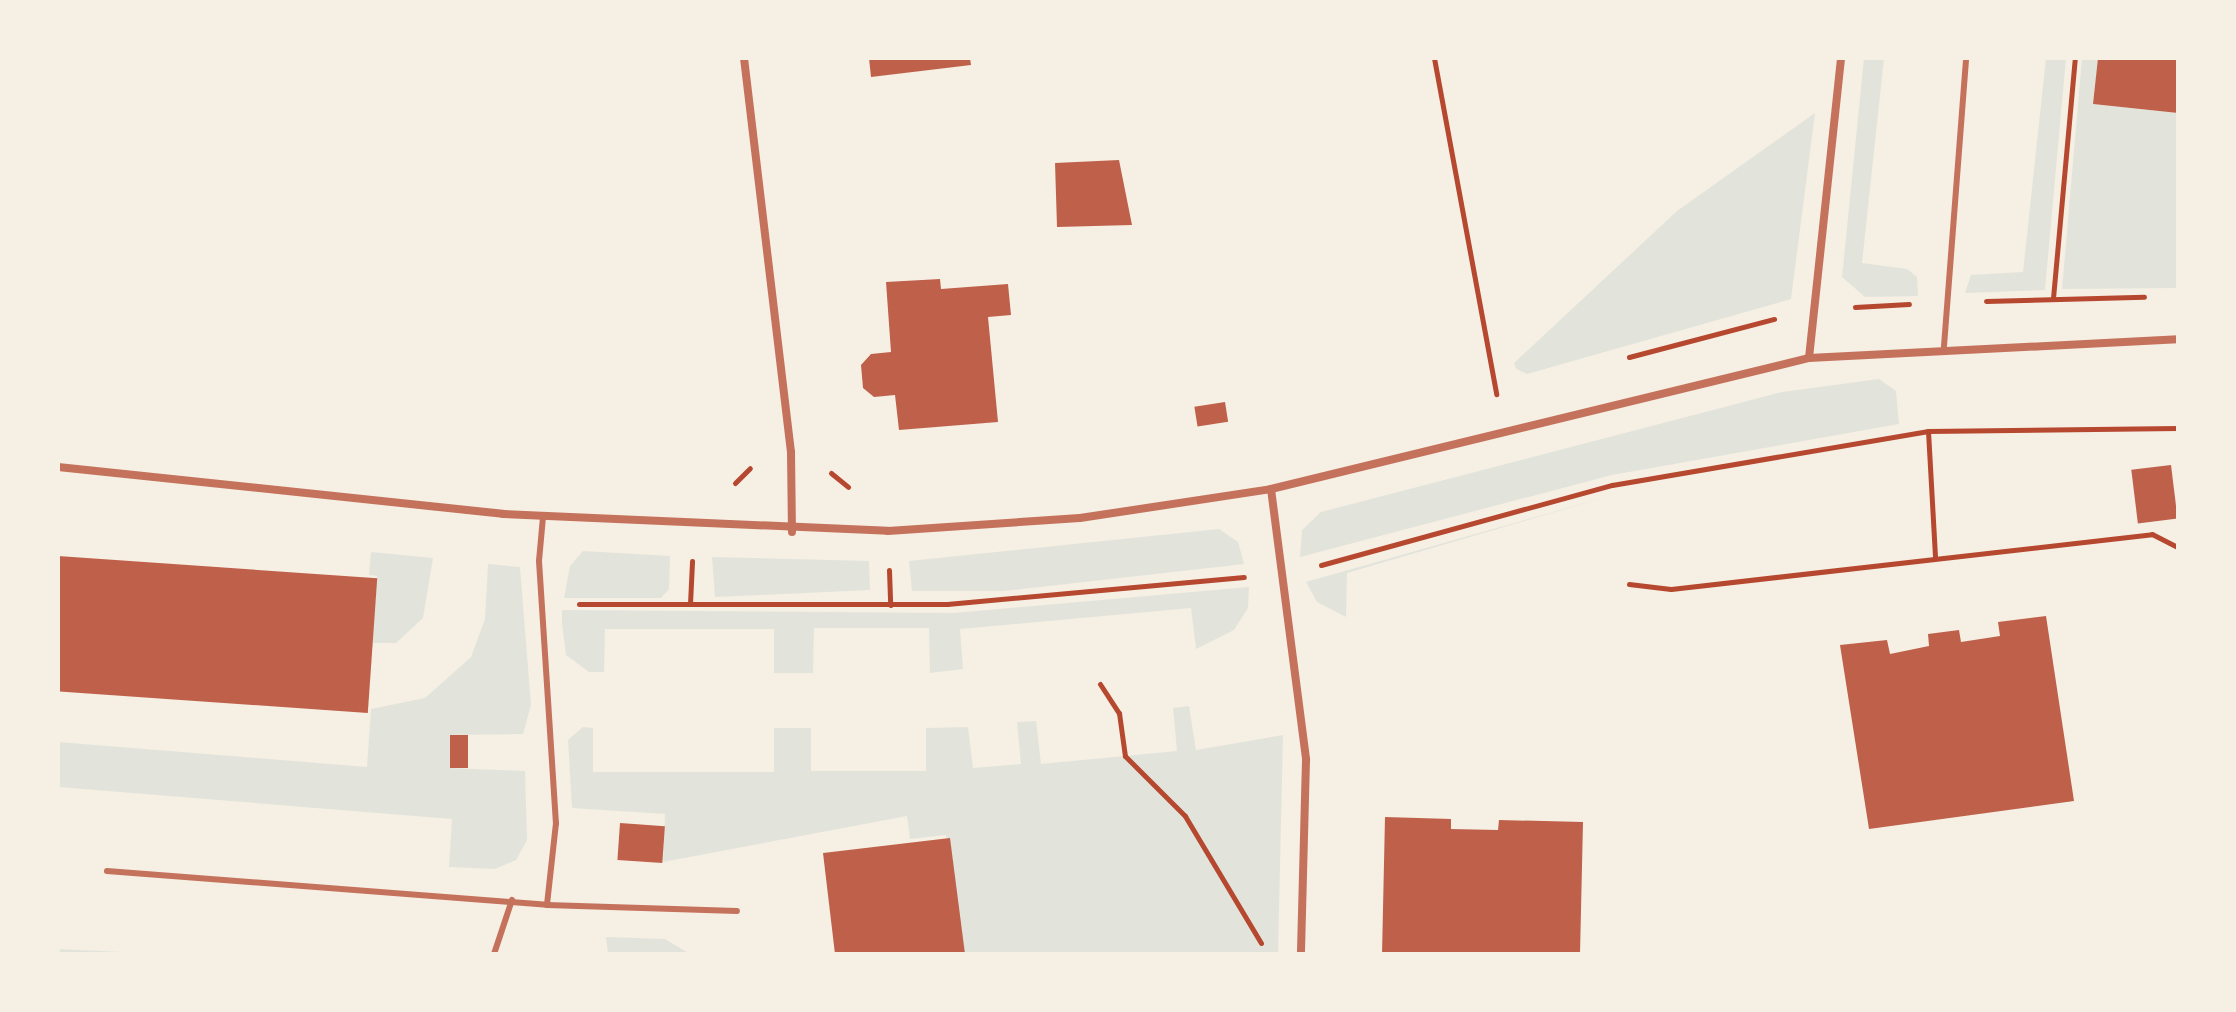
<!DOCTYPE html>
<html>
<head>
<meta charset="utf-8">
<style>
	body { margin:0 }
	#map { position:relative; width:2236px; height:1012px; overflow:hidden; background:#f6efe4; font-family:Helvetica,sans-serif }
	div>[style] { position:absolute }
	.green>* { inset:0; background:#e2e4dc }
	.building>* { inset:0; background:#bf614a; transform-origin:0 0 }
	.path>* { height:5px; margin:-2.5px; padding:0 2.5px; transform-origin:2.5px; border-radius:2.5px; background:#b5482f }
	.service>* { height:6px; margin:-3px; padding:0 3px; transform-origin:3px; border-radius:3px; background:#c5725c }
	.minor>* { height:8px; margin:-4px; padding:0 4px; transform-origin:4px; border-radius:4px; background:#c5725c }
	span { translate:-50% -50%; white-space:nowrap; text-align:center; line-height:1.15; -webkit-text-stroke:8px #f6efe4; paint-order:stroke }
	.frame { position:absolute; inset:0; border:60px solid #f6efe4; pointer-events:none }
</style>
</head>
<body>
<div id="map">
	<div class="green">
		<i style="clip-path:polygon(1864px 58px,1884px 58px,1862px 263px,1907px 269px,1917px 277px,1918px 296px,1865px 297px,1842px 277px)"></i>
		<i style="clip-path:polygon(2046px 58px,2066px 58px,2045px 290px,1965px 293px,1971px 275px,2023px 272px)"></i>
		<i style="clip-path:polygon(2082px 58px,2098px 58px,2093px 104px,2178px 113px,2178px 288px,2062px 289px)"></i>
		<i style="clip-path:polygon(1815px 113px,1791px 299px,1527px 374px,1516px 369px,1514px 363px,1677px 211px)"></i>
		<i style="clip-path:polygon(1879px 379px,1896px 391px,1899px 424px,1612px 475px,1300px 557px,1302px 530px,1321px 512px,1782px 392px)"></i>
		<i style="clip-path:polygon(1613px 495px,1347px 573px,1346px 617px,1317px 602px,1306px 582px)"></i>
		<i style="clip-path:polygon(1219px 529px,1238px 542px,1244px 564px,1004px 591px,912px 591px,909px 561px)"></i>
		<i style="clip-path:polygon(583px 551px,670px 556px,669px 589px,661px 598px,564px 598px,570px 566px)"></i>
		<i style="clip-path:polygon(371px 552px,433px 558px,423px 618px,396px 643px,372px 643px,377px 576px,369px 575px)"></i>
		<i style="clip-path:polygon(712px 557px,869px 561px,870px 590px,715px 597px)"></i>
		<i style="clip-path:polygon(488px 564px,520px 567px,531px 705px,523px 734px,450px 735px,450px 768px,525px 771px,527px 840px,516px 860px,495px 869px,449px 867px,452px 819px,58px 787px,58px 742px,367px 767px,371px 709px,425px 698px,471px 657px,485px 619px)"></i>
		<i style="clip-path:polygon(1249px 587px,1248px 608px,1234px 630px,1196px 649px,1191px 608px,960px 629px,963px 669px,930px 673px,929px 628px,814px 628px,813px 673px,774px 673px,774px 629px,605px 629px,604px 672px,589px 672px,566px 655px,562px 624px,562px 610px,954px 613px)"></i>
		<i style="clip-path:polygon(1189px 706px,1196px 750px,1283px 735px,1278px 954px,962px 954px,946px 835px,910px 839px,907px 816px,663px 862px,665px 814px,572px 808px,568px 740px,583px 727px,593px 728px,593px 772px,774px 772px,774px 728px,811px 728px,811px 771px,926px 771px,926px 728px,968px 727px,973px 768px,1021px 764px,1017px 722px,1036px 721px,1041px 764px,1177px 751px,1173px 708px)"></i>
		<i style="clip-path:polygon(606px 937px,665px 939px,690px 954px,608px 954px)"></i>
		<i style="clip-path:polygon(58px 949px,163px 954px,58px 954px)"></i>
	</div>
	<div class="building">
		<i style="clip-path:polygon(869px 58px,970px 58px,971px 65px,871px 77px)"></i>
		<i style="clip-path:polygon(2098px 58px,2178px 58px,2178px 113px,2093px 104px)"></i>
		<i style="clip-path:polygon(1119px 160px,1132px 225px,1057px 227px,1055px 163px)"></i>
		<i style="clip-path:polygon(940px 279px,941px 289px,1008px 284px,1011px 315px,988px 317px,998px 422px,899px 430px,895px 395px,874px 397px,863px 388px,861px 365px,871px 354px,891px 352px,886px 282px)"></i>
		<i style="left:1225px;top:402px;width:20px;height:31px;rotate:81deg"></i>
		<i style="left:2171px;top:465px;width:54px;height:40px;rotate:83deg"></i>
		<i style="left:58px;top:556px;width:320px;height:135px;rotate:4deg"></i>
		<i style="clip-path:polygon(2046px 616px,2074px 801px,1869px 829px,1840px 645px,1887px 640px,1890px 654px,1929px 646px,1928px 634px,1959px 630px,1961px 642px,2000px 636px,1998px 622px)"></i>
		<i style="left:450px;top:735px;width:18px;height:33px"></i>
		<i style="clip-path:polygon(1385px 817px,1451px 819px,1451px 829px,1498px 830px,1499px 820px,1583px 822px,1580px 954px,1382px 954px)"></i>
		<i style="left:620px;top:823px;width:45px;height:37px;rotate:4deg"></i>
		<i style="clip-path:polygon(950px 838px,965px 954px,835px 954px,823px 853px)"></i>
	</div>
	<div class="path">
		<i style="left:1434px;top:58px;width:342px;rotate:79.5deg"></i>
		<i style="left:2053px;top:298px;width:241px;rotate:-84.8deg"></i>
		<i style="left:1986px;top:301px;width:158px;rotate:-1.5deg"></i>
		<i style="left:1855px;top:307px;width:54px;rotate:-3.2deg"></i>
		<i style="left:1629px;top:357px;width:150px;rotate:-14.7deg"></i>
		<i style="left:1928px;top:431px;width:127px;rotate:86.8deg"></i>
		<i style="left:831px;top:473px;width:22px;rotate:39deg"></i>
		<i style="left:735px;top:483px;width:21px;rotate:-45deg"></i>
		<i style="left:1321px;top:565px;width:302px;rotate:-15.4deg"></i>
		<i style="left:1612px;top:485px;width:321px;rotate:-9.7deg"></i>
		<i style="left:1928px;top:431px;width:250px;rotate:-0.7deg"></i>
		<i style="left:889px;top:570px;width:35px;rotate:88deg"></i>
		<i style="left:1629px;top:584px;width:42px;rotate:6.8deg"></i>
		<i style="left:1671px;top:589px;width:484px;rotate:-6.5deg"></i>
		<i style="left:2152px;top:534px;width:29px;rotate:27deg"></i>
		<i style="left:579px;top:604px;width:368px"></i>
		<i style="left:947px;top:604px;width:298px;rotate:-5.2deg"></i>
		<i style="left:690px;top:604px;width:43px;rotate:-87.3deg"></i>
		<i style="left:1100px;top:684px;width:35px;rotate:57deg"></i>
		<i style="left:1119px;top:713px;width:43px;rotate:82.1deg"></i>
		<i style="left:1125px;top:756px;width:85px;rotate:45deg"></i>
		<i style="left:1185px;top:816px;width:148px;rotate:59.1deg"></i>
	</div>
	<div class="service">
		<i style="left:1944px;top:346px;width:289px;rotate:-85.6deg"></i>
		<i style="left:543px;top:517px;width:44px;rotate:95.2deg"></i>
		<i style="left:539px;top:561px;width:263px;rotate:86.3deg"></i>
		<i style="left:556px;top:823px;width:82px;rotate:96.3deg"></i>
		<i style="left:107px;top:871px;width:441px;rotate:4.4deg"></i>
		<i style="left:547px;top:905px;width:190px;rotate:1.8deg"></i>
		<i style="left:494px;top:954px;width:57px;rotate:-71.6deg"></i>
	</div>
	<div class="minor">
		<i style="left:744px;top:58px;width:397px;rotate:83.2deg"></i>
		<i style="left:791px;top:452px;width:80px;rotate:89.3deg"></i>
		<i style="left:1809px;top:358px;width:302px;rotate:-83.9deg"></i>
		<i style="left:58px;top:467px;width:447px;rotate:6deg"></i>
		<i style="left:503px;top:514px;width:385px;rotate:2.5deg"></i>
		<i style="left:888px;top:531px;width:192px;rotate:-3.9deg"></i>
		<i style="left:1080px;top:518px;width:193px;rotate:-8.6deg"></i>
		<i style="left:1271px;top:489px;width:554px;rotate:-13.68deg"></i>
		<i style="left:1809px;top:358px;width:369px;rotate:-2.9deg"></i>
		<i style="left:1271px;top:489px;width:273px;rotate:82.6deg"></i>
		<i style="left:1306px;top:760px;width:194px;rotate:91.5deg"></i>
	</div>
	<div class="frame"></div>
</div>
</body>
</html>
